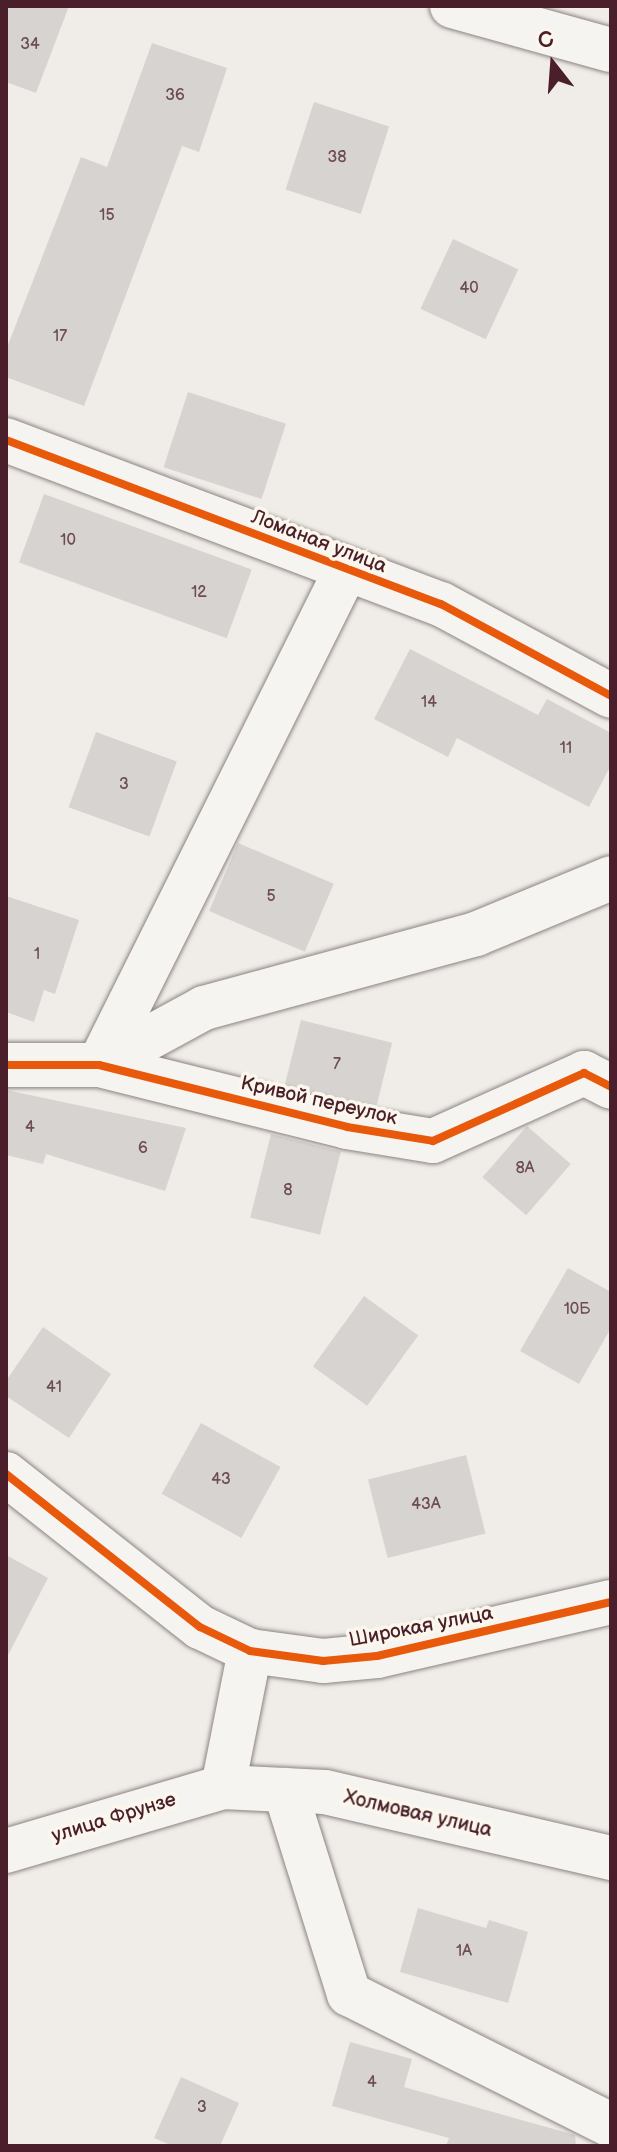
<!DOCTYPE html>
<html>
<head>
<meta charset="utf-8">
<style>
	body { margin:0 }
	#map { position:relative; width:617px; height:2152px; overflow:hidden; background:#f0ede8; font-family:"Balsamiq Sans",sans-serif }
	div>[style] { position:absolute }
	.building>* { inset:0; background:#d7d3d0; transform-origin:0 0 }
	.roads { filter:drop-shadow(0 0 2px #8d8383) drop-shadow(0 0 2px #8d8383) }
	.minor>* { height:44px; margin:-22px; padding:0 22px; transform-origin:22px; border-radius:22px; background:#f5f4f0 }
	.cycleway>* { height:8px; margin:-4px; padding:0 4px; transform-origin:4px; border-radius:4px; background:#e8590c }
	span { translate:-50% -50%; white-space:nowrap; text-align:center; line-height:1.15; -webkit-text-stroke:7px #fbf7ec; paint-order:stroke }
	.number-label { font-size:16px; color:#6d4c54 }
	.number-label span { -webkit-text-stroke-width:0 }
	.street-label { font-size:20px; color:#4a1f2b }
	.frame { position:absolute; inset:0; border:8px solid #4a1f2b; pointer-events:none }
	.north { position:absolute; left:513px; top:24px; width:80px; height:80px; -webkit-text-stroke:6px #fbf7ec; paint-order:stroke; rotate:343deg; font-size:22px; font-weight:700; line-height:32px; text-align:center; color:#4a1f2b }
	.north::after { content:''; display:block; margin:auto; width:28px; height:36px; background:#4a1f2b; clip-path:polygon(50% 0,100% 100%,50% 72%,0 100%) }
</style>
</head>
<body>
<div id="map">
	<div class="building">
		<i style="clip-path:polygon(6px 6px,69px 6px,36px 93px,6px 82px)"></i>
		<i style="clip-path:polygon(152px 43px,227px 68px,199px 152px,182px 146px,84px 406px,6px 377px,6px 350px,81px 157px,107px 167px)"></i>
		<i style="left:314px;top:102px;width:79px;height:92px;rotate:18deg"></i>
		<i style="left:453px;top:239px;width:72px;height:77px;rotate:25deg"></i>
		<i style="left:188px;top:392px;width:103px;height:79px;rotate:18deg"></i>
		<i style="left:44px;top:494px;width:221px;height:73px;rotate:20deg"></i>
		<i style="clip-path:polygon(410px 649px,538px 715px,547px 699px,611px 733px,611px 765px,589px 807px,457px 738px,448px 757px,374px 719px)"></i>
		<i style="left:96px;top:732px;width:86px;height:80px;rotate:20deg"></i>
		<i style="left:238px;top:843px;width:104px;height:74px;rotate:23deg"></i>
		<i style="clip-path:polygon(6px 896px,79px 920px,55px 994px,44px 990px,34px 1022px,6px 1012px)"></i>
		<i style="left:301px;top:1020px;width:94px;height:67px;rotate:14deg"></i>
		<i style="clip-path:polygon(6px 1090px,186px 1128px,165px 1191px,46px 1154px,43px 1164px,6px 1155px)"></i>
		<i style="left:527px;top:1126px;width:58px;height:68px;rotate:41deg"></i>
		<i style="left:271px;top:1134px;width:72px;height:86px;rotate:14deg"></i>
		<i style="clip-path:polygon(568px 1268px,611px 1292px,611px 1328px,579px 1384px,520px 1351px)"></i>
		<i style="left:364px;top:1296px;width:67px;height:87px;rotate:36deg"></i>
		<i style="clip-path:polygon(43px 1327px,111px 1374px,69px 1438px,6px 1396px,6px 1381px)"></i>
		<i style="left:201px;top:1423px;width:91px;height:81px;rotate:29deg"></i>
		<i style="left:466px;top:1455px;width:81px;height:101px;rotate:76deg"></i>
		<i style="clip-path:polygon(6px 1555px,48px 1578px,6px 1659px)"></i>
		<i style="clip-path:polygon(418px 1908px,486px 1928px,489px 1920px,528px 1932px,508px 2003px,400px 1972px)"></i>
		<i style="clip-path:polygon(350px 2042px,412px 2059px,404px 2087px,575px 2135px,576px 2146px,446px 2146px,449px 2138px,332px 2106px)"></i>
		<i style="clip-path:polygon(181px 2077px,239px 2103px,220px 2146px,173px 2146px,154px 2138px)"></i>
	</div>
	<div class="roads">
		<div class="minor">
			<i style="left:452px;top:6px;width:165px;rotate:15.5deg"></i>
			<i style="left:6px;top:440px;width:465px;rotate:20.7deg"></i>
			<i style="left:441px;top:604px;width:193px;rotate:28.4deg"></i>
			<i style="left:6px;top:1065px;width:93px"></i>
			<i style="left:99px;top:1065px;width:256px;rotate:14deg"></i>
			<i style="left:347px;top:1127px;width:87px;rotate:9.2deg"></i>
			<i style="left:433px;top:1141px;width:166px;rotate:-24.2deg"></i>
			<i style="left:584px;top:1073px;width:30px;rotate:27deg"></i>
			<i style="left:99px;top:1065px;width:553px;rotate:-63.48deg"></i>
			<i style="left:99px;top:1065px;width:119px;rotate:-28.5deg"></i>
			<i style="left:204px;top:1008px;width:282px;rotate:-15.2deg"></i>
			<i style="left:476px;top:934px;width:146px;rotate:-22.5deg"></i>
			<i style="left:6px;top:1474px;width:247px;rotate:38.3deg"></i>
			<i style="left:200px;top:1627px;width:55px;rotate:25.6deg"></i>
			<i style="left:250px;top:1651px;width:74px;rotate:7.8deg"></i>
			<i style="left:323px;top:1661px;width:54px;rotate:-5.3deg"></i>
			<i style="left:377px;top:1656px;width:240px;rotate:-13deg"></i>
			<i style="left:223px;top:1787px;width:139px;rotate:-78.8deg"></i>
			<i style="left:285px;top:1790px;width:214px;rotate:72.6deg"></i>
			<i style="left:349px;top:1994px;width:293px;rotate:26.6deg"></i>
			<i style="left:6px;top:1851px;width:226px;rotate:-16.4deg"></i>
			<i style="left:223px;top:1787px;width:102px;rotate:2.8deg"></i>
			<i style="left:325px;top:1792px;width:294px;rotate:13deg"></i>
		</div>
	</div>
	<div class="cycleway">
		<i style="left:6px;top:440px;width:465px;rotate:20.7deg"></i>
		<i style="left:441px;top:604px;width:193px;rotate:28.4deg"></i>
		<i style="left:6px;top:1065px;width:93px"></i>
		<i style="left:99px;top:1065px;width:256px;rotate:14deg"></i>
		<i style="left:347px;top:1127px;width:87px;rotate:9.2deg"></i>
		<i style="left:433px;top:1141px;width:166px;rotate:-24.2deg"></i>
		<i style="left:584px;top:1073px;width:30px;rotate:27deg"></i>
		<i style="left:6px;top:1474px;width:247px;rotate:38.3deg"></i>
		<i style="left:200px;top:1627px;width:55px;rotate:25.6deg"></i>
		<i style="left:250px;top:1651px;width:74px;rotate:7.8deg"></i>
		<i style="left:323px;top:1661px;width:54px;rotate:-5.3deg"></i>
		<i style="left:377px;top:1656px;width:240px;rotate:-13deg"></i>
	</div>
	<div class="number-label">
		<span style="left:30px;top:45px">34</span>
		<span style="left:175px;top:96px">36</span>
		<span style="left:337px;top:158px">38</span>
		<span style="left:107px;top:216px">15</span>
		<span style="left:469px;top:289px">40</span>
		<span style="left:60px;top:337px">17</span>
		<span style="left:68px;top:541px">10</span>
		<span style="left:199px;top:593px">12</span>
		<span style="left:429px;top:703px">14</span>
		<span style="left:566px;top:749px">11</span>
		<span style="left:124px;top:785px">3</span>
		<span style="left:271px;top:897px">5</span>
		<span style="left:37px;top:955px">1</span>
		<span style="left:337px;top:1065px">7</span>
		<span style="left:30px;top:1128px">4</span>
		<span style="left:143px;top:1149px">6</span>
		<span style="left:525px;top:1169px">8А</span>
		<span style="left:288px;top:1191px">8</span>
		<span style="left:577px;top:1310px">10Б</span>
		<span style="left:54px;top:1388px">41</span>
		<span style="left:221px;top:1480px">43</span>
		<span style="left:426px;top:1505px">43А</span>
		<span style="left:464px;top:1952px">1А</span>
		<span style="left:372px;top:2083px">4</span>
		<span style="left:202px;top:2108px">3</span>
	</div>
	<div class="street-label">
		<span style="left:319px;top:542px;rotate:21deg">Ломаная улица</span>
		<span style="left:319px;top:1101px;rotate:13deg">Кривой переулок</span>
		<span style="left:421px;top:1627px;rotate:-11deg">Широкая улица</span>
		<span style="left:418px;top:1814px;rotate:13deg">Холмовая улица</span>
		<span style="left:114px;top:1818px;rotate:-17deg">улица Фрунзе</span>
	</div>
	<div class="frame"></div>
	<div class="north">С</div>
</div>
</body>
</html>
